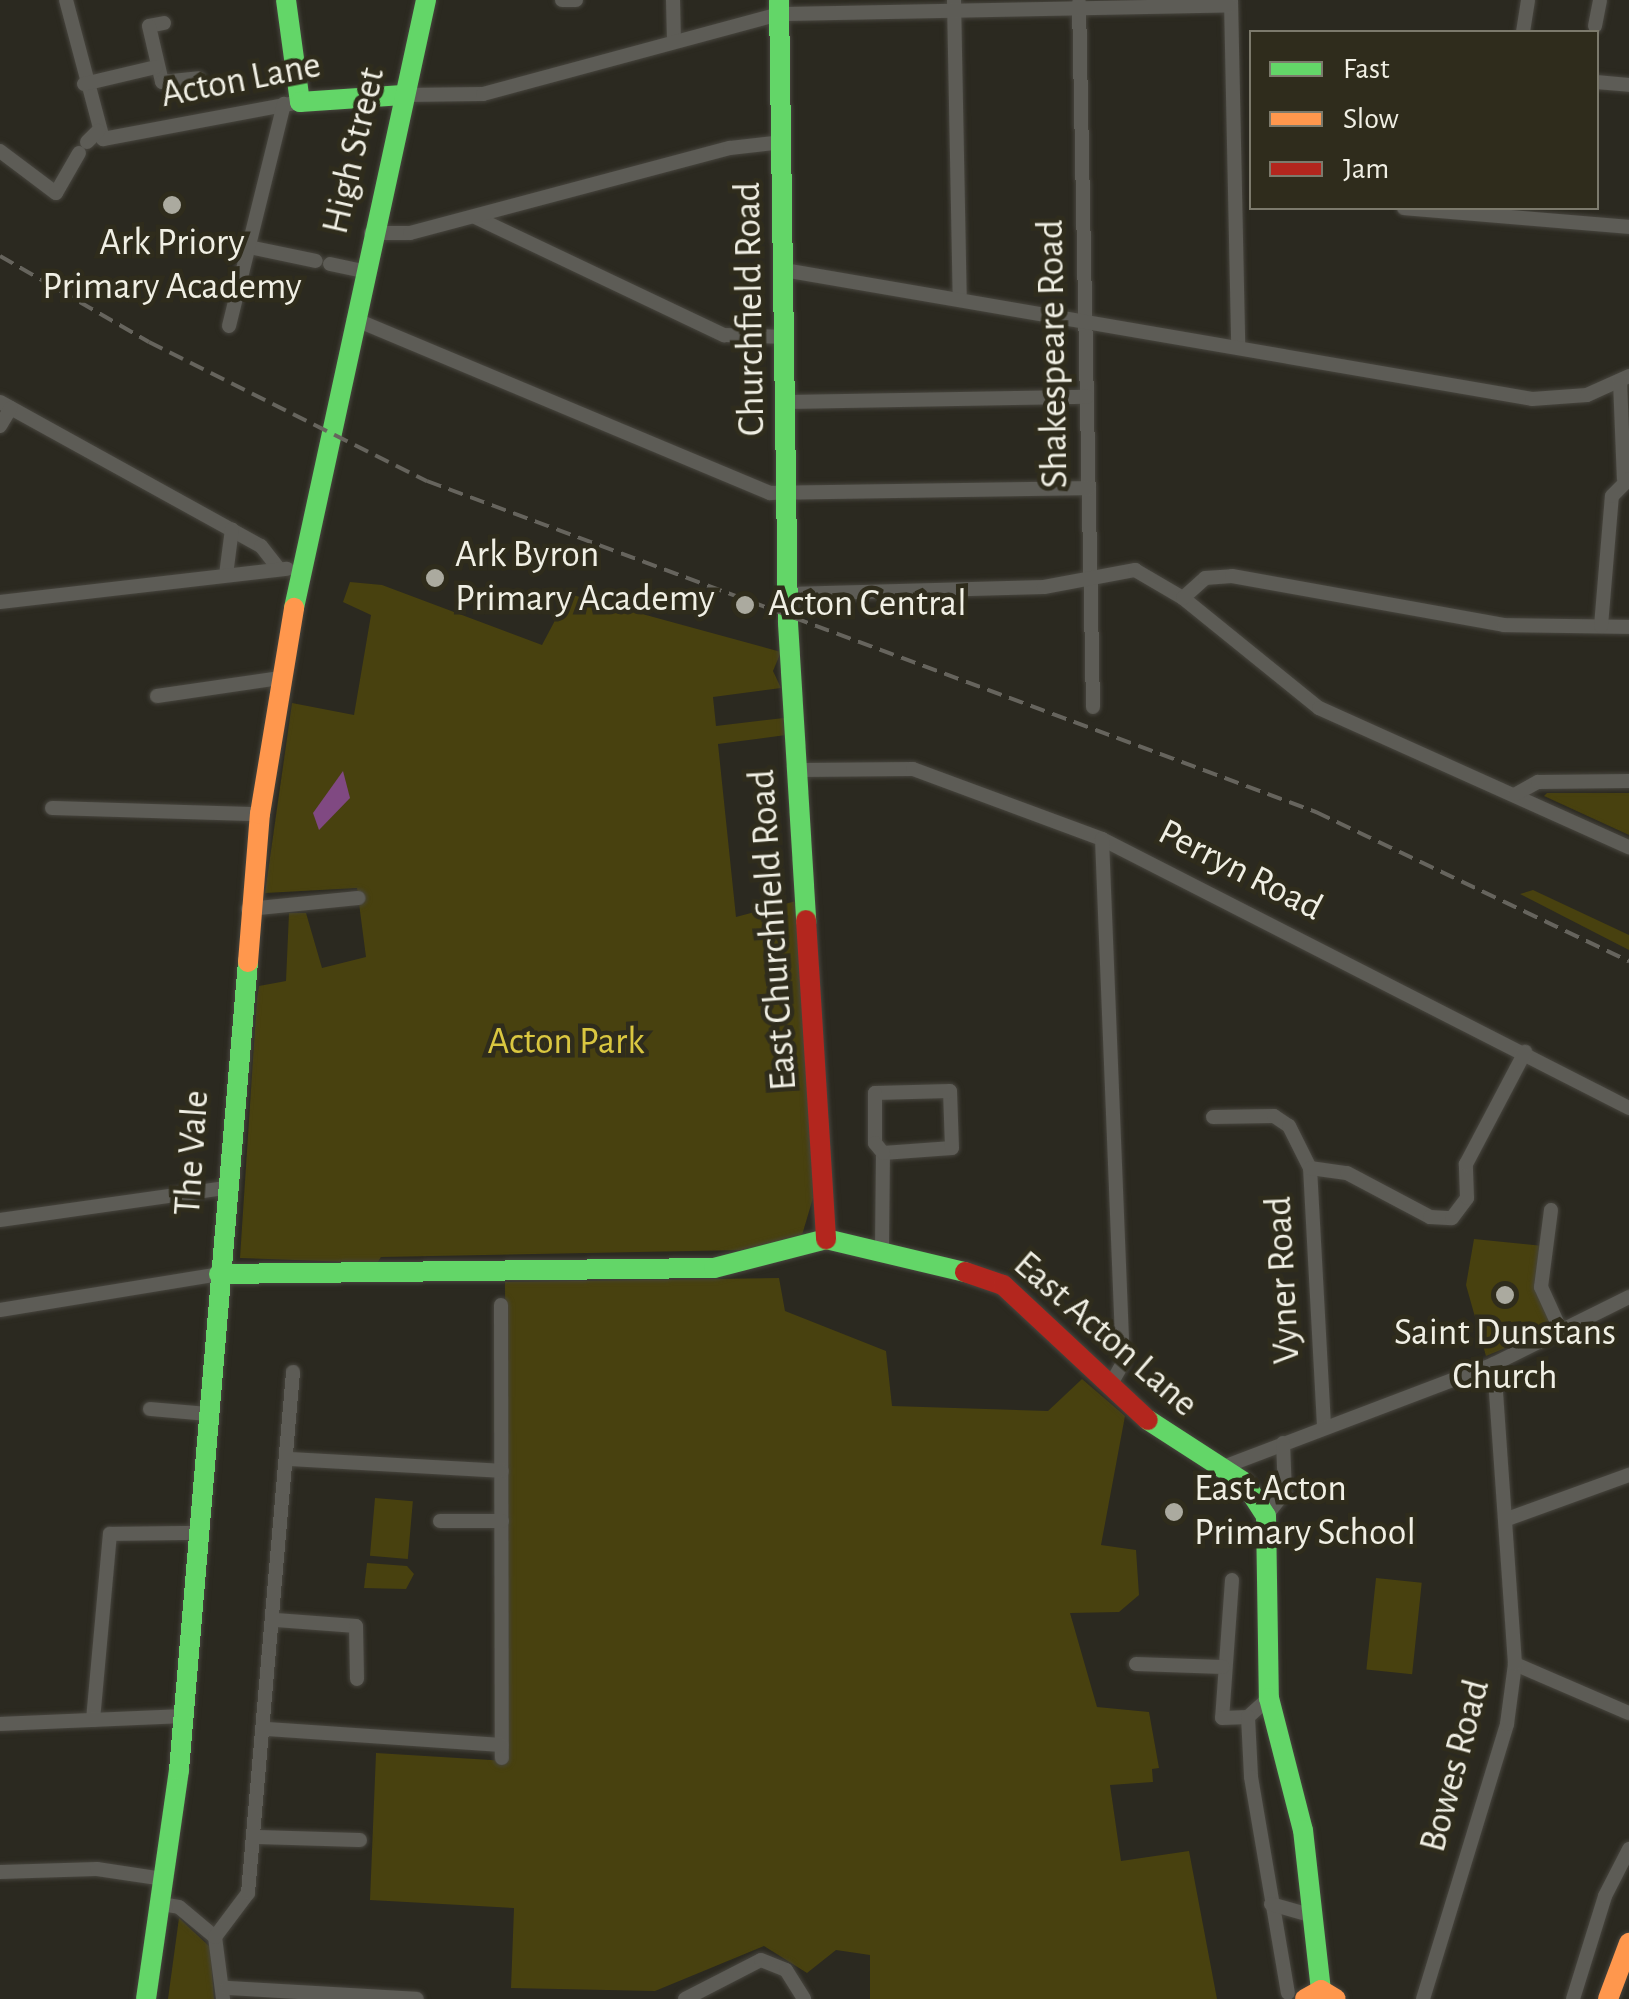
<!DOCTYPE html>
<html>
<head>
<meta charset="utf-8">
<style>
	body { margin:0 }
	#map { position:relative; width:1629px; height:1999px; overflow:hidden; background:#2b2920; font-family:"Alegreya Sans",sans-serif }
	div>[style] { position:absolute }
	.green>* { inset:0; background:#48410f; transform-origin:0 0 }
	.water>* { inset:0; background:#804982 }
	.roads { filter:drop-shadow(0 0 2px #47453e) drop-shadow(0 0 2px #47453e) }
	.street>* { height:14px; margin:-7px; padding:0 7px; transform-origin:7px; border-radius:7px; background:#5d5c56 }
	.fast>* { height:20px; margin:-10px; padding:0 10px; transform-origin:10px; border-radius:10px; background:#63d668 }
	.slow>* { height:20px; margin:-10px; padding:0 10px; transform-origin:10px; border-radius:10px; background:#ff974d }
	.jam>* { height:20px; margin:-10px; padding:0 10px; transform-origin:10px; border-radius:10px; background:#b3261e }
	.rail>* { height:4px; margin-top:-2px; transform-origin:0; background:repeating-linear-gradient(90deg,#66645d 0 15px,transparent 0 23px) }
	.dots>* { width:28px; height:28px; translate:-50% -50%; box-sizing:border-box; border:5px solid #2f2c1c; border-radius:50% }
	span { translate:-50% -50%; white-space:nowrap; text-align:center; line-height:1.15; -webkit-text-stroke:9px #2f2c1c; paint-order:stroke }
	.street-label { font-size:38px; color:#f0efe4 }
	.poi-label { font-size:38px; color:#f0efe4 }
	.left { translate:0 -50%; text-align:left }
	.park-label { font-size:38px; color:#dac740 }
	.legend { position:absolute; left:1249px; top:30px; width:350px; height:180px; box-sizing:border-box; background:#2f2c1c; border:2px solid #7c7a6c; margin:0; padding:12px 18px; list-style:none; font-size:30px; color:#f0efe4 }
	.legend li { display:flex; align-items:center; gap:20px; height:50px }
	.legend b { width:50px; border:2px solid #7c7a6c }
</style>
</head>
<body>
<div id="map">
	<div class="green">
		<i style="clip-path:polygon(350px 582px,382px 585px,542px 645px,569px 594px,781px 652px,773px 671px,781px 688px,713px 697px,716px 726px,784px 718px,786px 735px,718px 744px,736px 917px,800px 900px,813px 1198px,802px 1235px,743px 1250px,381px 1257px,377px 1263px,240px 1258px,257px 998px,259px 986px,286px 981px,289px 913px,306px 913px,322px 968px,366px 957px,357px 888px,265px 893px,292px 703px,354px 715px,371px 615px,343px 602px)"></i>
		<i style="clip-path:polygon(1629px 793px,1629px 835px,1544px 796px,1547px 793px)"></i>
		<i style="clip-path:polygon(1533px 890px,1629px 935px,1629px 950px,1520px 894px)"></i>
		<i style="clip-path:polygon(1474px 1239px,1543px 1246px,1538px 1289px,1556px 1327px,1486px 1356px,1466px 1285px)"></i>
		<i style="clip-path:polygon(779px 1278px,785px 1311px,886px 1351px,892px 1406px,1048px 1411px,1082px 1379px,1125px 1416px,1101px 1545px,1136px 1550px,1139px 1595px,1119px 1612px,1070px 1613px,1097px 1707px,1149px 1712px,1159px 1768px,1152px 1769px,1153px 1782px,1110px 1785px,1121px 1861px,1189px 1851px,1217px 1999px,870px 1999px,870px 1955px,836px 1950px,807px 1973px,764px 1946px,655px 1991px,511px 1988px,514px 1908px,370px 1900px,376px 1753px,507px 1761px,505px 1282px)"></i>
		<i style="left:375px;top:1498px;width:38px;height:58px;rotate:5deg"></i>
		<i style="clip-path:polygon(367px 1563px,407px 1566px,414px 1574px,406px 1589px,364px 1588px)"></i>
		<i style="left:1376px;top:1578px;width:46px;height:92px;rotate:6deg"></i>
		<i style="clip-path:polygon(179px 1918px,210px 1947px,214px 1999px,168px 1999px)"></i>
	</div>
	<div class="water">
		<i style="clip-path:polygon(343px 771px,350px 798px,319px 830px,313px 813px)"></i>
	</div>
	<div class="roads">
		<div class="street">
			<i style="left:66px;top:0;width:144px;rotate:75.1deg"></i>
			<i style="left:103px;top:139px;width:200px;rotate:-10.6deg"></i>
			<i style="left:562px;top:0;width:14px"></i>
			<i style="left:673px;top:0;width:40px;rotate:88.6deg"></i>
			<i style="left:954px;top:0;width:300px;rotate:88.9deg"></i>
			<i style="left:1231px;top:0;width:348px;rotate:88.8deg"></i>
			<i style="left:1079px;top:3px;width:704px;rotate:88.86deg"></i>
			<i style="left:164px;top:23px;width:15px;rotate:169deg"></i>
			<i style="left:149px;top:26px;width:57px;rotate:76.9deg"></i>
			<i style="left:162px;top:82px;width:37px;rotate:-6deg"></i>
			<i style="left:1595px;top:26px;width:26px;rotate:-79deg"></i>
			<i style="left:1523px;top:32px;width:32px;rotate:-81deg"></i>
			<i style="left:1596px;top:82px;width:33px;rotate:5deg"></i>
			<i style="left:84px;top:84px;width:74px;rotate:-13.3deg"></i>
			<i style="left:403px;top:95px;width:80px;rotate:-0.7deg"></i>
			<i style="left:483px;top:94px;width:307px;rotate:-15.1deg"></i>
			<i style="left:779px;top:14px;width:452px;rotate:-1.1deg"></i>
			<i style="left:87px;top:142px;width:16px;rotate:-45deg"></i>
			<i style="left:0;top:151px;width:70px;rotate:36.9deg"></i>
			<i style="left:56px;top:193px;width:46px;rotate:-60.1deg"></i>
			<i style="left:1404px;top:208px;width:226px;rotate:4.8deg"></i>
			<i style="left:475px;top:217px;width:276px;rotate:25.4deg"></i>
			<i style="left:724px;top:335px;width:62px;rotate:1.8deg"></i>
			<i style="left:371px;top:233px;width:39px"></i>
			<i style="left:410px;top:233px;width:331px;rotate:-14.9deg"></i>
			<i style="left:730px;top:148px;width:53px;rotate:-6.5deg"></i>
			<i style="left:249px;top:247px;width:68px;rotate:11.8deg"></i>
			<i style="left:330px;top:264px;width:35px;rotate:12deg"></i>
			<i style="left:784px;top:270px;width:759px;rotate:9.78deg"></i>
			<i style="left:1532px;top:399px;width:55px;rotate:-4.2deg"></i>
			<i style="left:1587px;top:395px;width:46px;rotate:-24.3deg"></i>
			<i style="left:354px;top:319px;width:451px;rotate:22.7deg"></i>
			<i style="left:770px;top:493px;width:319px;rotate:-0.9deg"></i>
			<i style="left:229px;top:326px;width:229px;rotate:-76.1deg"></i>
			<i style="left:1620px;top:381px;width:98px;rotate:87.7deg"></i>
			<i style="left:0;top:402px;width:298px;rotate:28.9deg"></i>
			<i style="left:261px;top:546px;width:29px;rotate:52deg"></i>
			<i style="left:787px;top:402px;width:300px;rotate:-1deg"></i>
			<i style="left:0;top:426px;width:21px;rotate:-59deg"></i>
			<i style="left:226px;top:575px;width:46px;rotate:-82.6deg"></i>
			<i style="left:789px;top:594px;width:255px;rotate:-1.6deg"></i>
			<i style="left:1044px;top:587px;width:93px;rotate:-10.6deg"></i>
			<i style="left:1135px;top:570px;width:56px;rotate:30.3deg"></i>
			<i style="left:1183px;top:598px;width:175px;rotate:39deg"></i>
			<i style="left:1319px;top:708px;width:340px;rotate:24.2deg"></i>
			<i style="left:1183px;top:598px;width:30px;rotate:-42deg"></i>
			<i style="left:1205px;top:578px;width:27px;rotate:-4deg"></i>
			<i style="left:1232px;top:576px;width:276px;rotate:10.2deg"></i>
			<i style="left:1504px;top:625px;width:125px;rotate:0.9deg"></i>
			<i style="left:0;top:602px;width:289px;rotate:-6.6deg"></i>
			<i style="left:1601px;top:626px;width:130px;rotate:-85.2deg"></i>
			<i style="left:1612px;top:496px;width:24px;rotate:-45deg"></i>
			<i style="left:157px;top:696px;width:125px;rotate:-8.3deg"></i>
			<i style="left:800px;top:770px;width:113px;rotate:-0.5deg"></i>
			<i style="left:913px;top:769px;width:202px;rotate:20.3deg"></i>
			<i style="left:1102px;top:839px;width:592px;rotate:27.04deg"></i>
			<i style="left:1516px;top:794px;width:25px;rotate:-29deg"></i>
			<i style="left:1538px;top:782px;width:91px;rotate:-0.6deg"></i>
			<i style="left:52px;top:808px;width:208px;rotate:1.7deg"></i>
			<i style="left:1102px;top:839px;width:524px;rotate:87.71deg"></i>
			<i style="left:1123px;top:1363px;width:22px;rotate:120deg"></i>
			<i style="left:248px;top:909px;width:111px;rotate:-5.7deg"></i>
			<i style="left:1213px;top:1117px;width:61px;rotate:-0.9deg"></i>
			<i style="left:1274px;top:1116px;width:18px;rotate:34deg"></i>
			<i style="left:1289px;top:1126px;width:47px;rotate:63.4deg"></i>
			<i style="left:1551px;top:1210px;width:78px;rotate:97.4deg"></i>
			<i style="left:1541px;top:1287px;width:51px;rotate:65.5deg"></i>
			<i style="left:0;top:1220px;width:228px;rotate:-8.1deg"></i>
			<i style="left:882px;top:1247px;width:94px;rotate:-89.4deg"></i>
			<i style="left:883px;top:1153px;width:69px;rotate:-4.1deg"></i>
			<i style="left:952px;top:1148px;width:57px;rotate:-92deg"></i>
			<i style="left:950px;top:1091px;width:75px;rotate:178.5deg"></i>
			<i style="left:875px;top:1093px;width:50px;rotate:90deg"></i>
			<i style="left:875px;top:1143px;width:13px;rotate:51deg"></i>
			<i style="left:501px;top:1305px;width:453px;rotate:89.9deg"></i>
			<i style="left:0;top:1310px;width:222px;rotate:-9.3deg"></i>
			<i style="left:150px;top:1409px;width:57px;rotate:5deg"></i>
			<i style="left:1324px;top:1426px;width:258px;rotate:-93.1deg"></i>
			<i style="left:1310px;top:1168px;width:37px;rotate:8deg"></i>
			<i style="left:1347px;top:1173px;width:94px;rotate:27.9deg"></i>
			<i style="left:1430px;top:1217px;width:22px;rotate:3deg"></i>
			<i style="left:1452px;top:1218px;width:25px;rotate:-53deg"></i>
			<i style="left:1467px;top:1198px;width:34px;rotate:-92deg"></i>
			<i style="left:1466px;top:1164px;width:127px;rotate:-62.2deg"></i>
			<i style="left:288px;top:1459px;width:214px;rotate:3.2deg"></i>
			<i style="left:1226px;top:1466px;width:287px;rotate:-20.8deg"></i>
			<i style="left:1494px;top:1364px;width:151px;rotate:-26.4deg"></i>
			<i style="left:1266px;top:1516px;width:31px;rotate:-52deg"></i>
			<i style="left:1285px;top:1492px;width:49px;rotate:-92.3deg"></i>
			<i style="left:1510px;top:1518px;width:127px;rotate:-19.9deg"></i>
			<i style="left:440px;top:1521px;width:62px"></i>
			<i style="left:1232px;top:1580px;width:138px;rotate:94.1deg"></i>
			<i style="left:1222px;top:1718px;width:26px;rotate:-2deg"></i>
			<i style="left:276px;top:1620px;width:80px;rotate:4.3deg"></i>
			<i style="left:356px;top:1626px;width:53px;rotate:88.9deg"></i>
			<i style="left:1136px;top:1664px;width:87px;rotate:2deg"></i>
			<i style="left:1515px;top:1664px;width:124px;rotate:23.3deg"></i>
			<i style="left:1269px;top:1698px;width:28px;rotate:138deg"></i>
			<i style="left:1248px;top:1717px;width:60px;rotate:87.1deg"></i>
			<i style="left:1251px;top:1777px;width:219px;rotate:80.3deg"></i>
			<i style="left:93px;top:1720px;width:187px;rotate:-84.8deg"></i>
			<i style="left:110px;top:1534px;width:88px;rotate:-0.7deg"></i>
			<i style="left:0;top:1724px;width:183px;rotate:-2.5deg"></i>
			<i style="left:267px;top:1729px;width:235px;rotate:3.9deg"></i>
			<i style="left:256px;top:1837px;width:104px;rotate:1.7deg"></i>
			<i style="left:0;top:1872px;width:97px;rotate:-1.8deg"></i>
			<i style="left:97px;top:1869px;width:68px;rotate:8.5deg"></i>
			<i style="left:161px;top:1904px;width:18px;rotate:9deg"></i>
			<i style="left:179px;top:1907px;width:47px;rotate:39.8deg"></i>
			<i style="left:215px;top:1937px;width:63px;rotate:82.6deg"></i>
			<i style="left:1271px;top:1904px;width:44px;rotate:15.9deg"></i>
			<i style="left:215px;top:1937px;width:55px;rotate:-53.1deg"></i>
			<i style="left:248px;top:1893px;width:523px;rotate:-85.06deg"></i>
			<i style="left:227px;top:1988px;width:190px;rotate:3.3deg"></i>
			<i style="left:685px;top:1999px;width:85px;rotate:-27.2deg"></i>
			<i style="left:761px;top:1960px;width:27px;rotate:22deg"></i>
			<i style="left:786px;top:1970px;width:34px;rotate:58deg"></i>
			<i style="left:1423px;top:1999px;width:288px;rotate:-73deg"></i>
			<i style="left:1507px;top:1724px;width:61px;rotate:-82.4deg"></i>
			<i style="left:1515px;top:1664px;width:301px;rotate:-94deg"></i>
			<i style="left:1573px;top:1999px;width:108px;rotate:-72.7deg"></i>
			<i style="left:1605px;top:1896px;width:53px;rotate:-62.9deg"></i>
		</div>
		<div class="fast">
			<i style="left:286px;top:0;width:103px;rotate:82.2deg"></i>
			<i style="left:300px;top:102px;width:103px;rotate:-3.9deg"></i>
			<i style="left:779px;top:0;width:623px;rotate:89.17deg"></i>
			<i style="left:788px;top:623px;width:298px;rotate:86.5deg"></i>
			<i style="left:294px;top:608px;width:622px;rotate:-77.75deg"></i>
			<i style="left:219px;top:1274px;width:495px;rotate:-0.7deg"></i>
			<i style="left:714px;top:1268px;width:116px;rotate:-14.5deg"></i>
			<i style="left:826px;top:1239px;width:143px;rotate:13.4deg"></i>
			<i style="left:1148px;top:1420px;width:114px;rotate:32.9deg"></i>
			<i style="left:1244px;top:1482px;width:40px;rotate:57.1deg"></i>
			<i style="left:1266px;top:1516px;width:182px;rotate:89.1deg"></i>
			<i style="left:1269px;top:1698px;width:136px;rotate:75.6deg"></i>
			<i style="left:1303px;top:1830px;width:161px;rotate:83.6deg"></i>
			<i style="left:146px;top:1999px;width:231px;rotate:-81.8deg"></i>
			<i style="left:179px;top:1770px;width:811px;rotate:-85.12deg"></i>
		</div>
		<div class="slow">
			<i style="left:248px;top:962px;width:148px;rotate:-85.4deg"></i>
			<i style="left:260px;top:814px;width:209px;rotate:-80.6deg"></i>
			<i style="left:1305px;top:1999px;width:18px;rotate:-29deg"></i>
			<i style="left:1321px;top:1990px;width:17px;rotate:31deg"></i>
			<i style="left:1608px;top:1999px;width:60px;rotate:-69.4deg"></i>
		</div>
		<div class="jam">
			<i style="left:806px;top:920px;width:320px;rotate:86.4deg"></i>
			<i style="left:965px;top:1272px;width:40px;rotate:18.9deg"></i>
			<i style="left:1003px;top:1285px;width:198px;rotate:43deg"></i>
		</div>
	</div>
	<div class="rail">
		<i style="left:0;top:256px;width:172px;rotate:30deg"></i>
		<i style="left:149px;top:342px;width:311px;rotate:26.6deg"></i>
		<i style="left:427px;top:481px;width:949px;rotate:20.42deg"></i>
		<i style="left:1316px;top:812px;width:347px;rotate:25.5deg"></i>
	</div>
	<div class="dots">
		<i style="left:172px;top:205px;background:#abaa9f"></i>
		<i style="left:435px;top:578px;background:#abaa9f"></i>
		<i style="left:745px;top:605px;background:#abaa9f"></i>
		<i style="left:1505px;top:1295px;background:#abaa9f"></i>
		<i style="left:1174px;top:1512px;background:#abaa9f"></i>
	</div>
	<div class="street-label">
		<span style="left:241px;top:81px;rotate:-11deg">Acton Lane</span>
		<span style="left:355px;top:151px;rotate:-77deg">High Street</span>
		<span style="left:751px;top:309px;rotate:-91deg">Churchfield Road</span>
		<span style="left:1054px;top:354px;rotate:-91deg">Shakespeare Road</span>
		<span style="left:1240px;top:871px;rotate:27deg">Perryn Road</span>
		<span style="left:774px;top:930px;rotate:-94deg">East Churchfield Road</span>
		<span style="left:193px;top:1153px;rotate:-86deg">The Vale</span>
		<span style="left:1284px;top:1280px;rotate:-93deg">Vyner Road</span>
		<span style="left:1105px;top:1335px;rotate:41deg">East Acton Lane</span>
		<span style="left:1456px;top:1766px;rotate:-75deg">Bowes Road</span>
	</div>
	<div class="poi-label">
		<span style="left:172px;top:266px">Ark Priory<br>Primary Academy</span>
		<span class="left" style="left:455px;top:578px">Ark Byron<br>Primary Academy</span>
		<span class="left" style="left:768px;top:605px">Acton Central</span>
		<span style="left:1505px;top:1356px">Saint Dunstans<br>Church</span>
		<span class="left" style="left:1194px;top:1512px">East Acton<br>Primary School</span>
	</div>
	<div class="park-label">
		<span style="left:566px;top:1043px">Acton Park</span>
	</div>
	<ul class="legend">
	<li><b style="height:12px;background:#63d668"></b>Fast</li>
	<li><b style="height:12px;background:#ff974d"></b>Slow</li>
	<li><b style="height:12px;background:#b3261e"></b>Jam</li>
	</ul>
</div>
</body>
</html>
